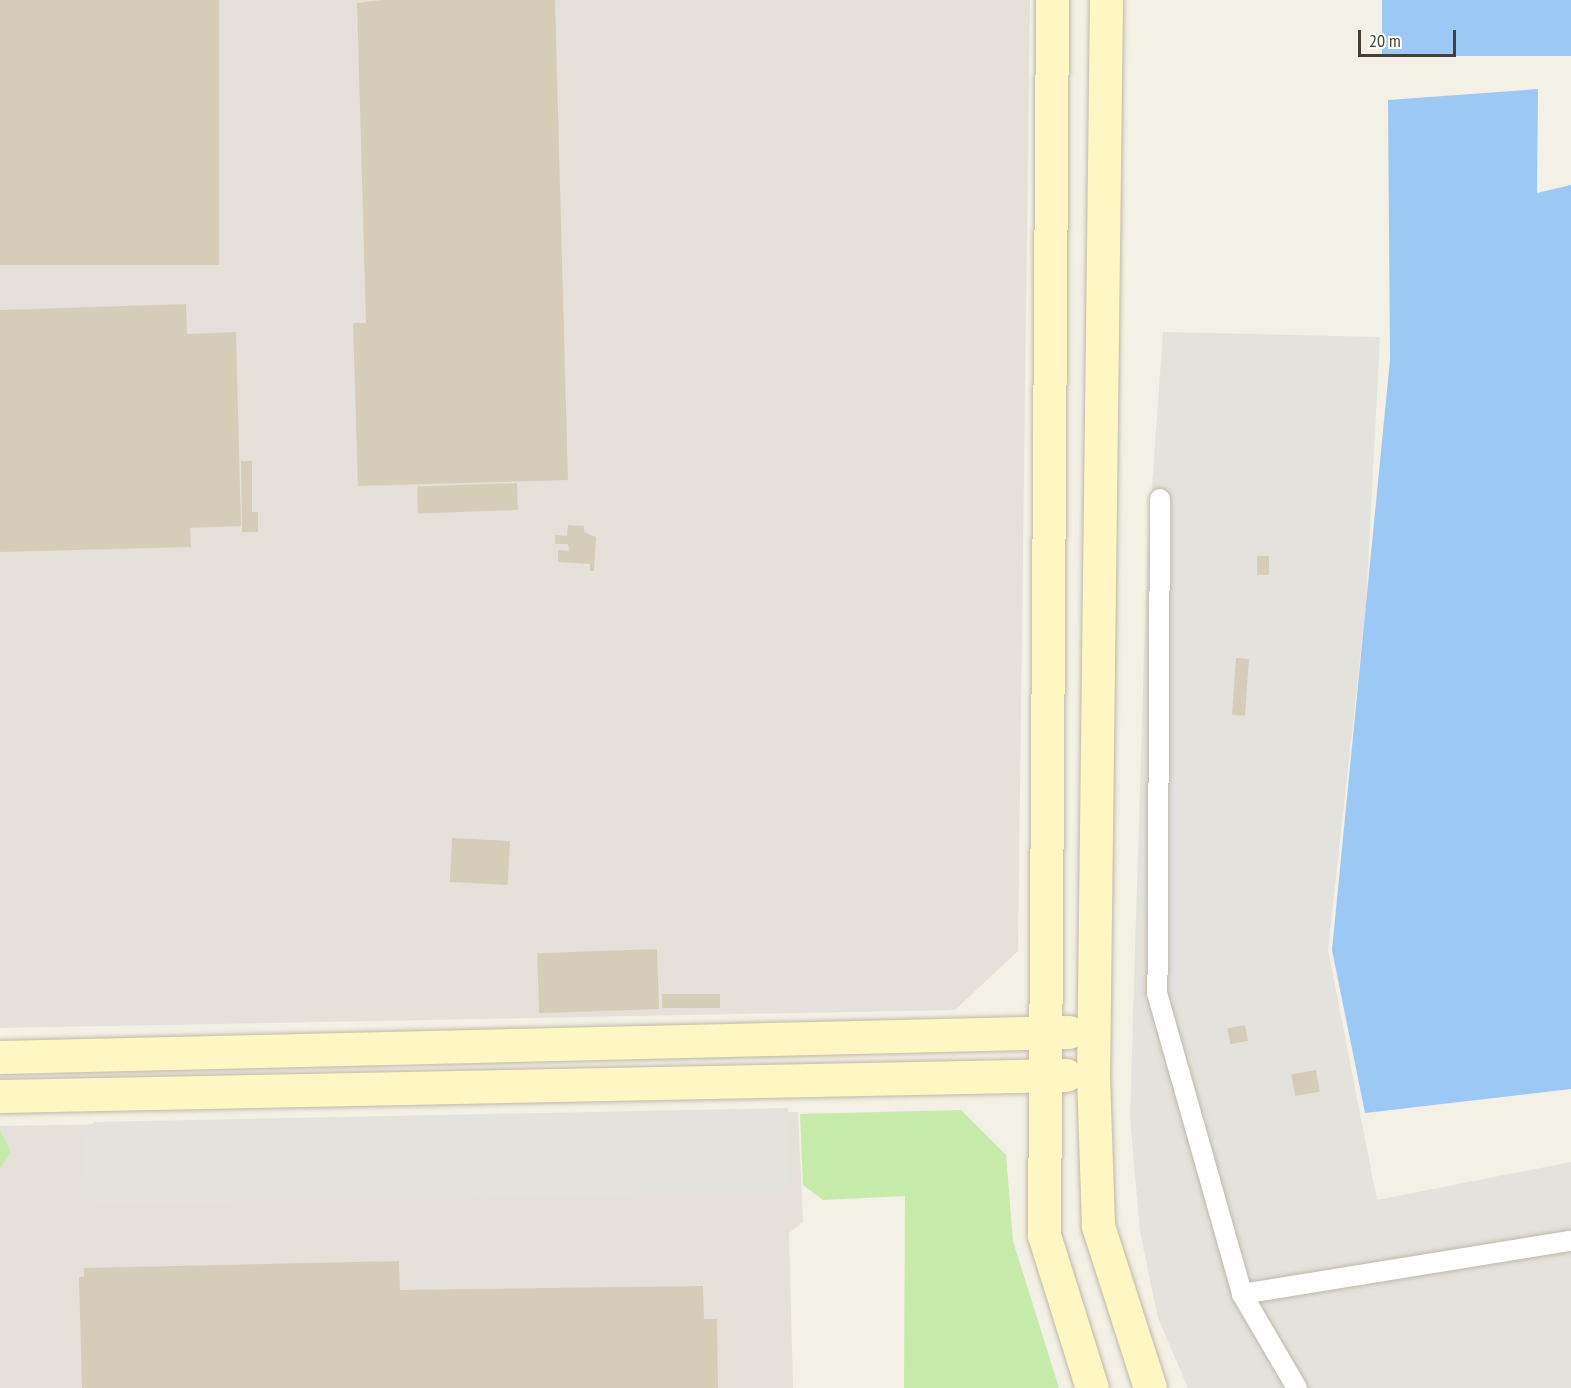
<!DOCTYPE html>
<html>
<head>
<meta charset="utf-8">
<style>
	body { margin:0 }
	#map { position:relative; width:1571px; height:1388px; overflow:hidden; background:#f3f0e5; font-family:"PT Sans Narrow",sans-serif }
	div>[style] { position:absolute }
	.industrial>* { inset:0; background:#e5e1da }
	.green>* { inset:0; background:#c7ebaa }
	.parking>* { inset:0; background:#e4e2dd }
	.water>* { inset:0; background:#9cc8f5; transform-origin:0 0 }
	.building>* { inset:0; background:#d6cdb9; transform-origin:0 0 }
	.roads { filter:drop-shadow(0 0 2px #bfb9a7) drop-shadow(0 0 2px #bfb9a7) }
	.lane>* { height:20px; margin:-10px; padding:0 10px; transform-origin:10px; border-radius:10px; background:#fff }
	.secondary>* { height:33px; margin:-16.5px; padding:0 16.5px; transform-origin:16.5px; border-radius:16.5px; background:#fff7c3 }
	span { translate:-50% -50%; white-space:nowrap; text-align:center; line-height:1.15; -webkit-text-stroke:4.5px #fff; paint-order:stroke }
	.scale { position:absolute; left:1358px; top:30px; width:98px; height:27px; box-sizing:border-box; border:3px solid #464134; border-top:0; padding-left:8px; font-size:18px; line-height:21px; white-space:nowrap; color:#464134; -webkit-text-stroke:4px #fff; paint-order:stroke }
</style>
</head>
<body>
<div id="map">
	<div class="industrial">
		<i style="clip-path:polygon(0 0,1030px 0,1018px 951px,955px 1010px,0 1028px)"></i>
		<i style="clip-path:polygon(798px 1112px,803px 1222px,789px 1233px,793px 1388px,0 1388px,0 1126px)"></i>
	</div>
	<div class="green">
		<i style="clip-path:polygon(961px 1110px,1006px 1155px,1013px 1241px,1059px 1388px,904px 1388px,905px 1196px,823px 1200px,803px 1185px,800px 1114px)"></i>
		<i style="clip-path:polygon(0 1130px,11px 1152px,0 1169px)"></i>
	</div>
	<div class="parking">
		<i style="clip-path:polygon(1163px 332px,1380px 337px,1366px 605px,1328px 950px,1377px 1200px,1571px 1162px,1571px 1388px,1188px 1388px,1158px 1318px,1140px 1232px,1130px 1117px,1147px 557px)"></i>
		<i style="clip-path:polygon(788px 1108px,790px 1191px,96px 1205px,87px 1195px,85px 1132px,94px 1122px)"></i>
	</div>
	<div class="water">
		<i style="left:1382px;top:0;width:189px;height:56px"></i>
		<i style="clip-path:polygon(1538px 89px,1537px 193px,1571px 185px,1571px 1089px,1365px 1113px,1332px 950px,1390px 360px,1388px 100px)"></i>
	</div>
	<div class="building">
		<i style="left:0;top:0;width:219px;height:265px"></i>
		<i style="clip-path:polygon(382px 0,555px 0,568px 480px,358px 486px,353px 323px,366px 323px,357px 3px)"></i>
		<i style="clip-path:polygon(186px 304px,187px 334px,236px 332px,241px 526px,190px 528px,191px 547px,0 552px,0 310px)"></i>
		<i style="clip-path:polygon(241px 461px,252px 461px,252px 512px,258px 512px,258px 532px,242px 532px)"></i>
		<i style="left:517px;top:483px;width:27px;height:100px;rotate:88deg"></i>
		<i style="clip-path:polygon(568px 525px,584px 526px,584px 532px,596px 537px,594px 571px,590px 571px,590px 564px,558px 562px,558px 550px,569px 551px,568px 544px,555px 544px,555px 535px,567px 536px)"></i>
		<i style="left:1269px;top:556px;width:19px;height:12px;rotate:90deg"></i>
		<i style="left:1236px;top:658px;width:13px;height:57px;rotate:4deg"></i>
		<i style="left:510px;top:841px;width:44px;height:58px;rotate:93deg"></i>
		<i style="left:657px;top:949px;width:60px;height:120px;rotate:88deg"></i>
		<i style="left:720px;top:994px;width:14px;height:58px;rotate:90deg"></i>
		<i style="left:1245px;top:1025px;width:16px;height:18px;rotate:79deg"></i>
		<i style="left:1316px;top:1070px;width:22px;height:25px;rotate:80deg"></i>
		<i style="clip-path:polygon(399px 1261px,400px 1290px,703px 1286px,704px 1319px,717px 1319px,718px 1388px,82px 1388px,79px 1277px,84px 1277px,84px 1268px)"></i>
	</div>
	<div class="roads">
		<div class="lane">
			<i style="left:1160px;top:499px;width:494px;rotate:90.3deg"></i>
			<i style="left:1157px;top:993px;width:313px;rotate:74.2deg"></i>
			<i style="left:1242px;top:1294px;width:333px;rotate:-9.2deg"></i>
			<i style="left:1242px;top:1294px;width:109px;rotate:59.7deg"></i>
		</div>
		<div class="secondary">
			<i style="left:1052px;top:0;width:1235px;rotate:90.37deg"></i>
			<i style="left:1044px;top:1235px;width:160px;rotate:72.6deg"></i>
			<i style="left:1106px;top:0;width:1075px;rotate:90.69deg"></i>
			<i style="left:1093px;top:1075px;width:151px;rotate:88.1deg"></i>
			<i style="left:1098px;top:1226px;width:170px;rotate:72.2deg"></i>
			<i style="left:0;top:1057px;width:1069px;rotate:-1.34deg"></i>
			<i style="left:0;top:1096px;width:1066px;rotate:-1.13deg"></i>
		</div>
	</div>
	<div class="scale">20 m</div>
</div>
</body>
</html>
